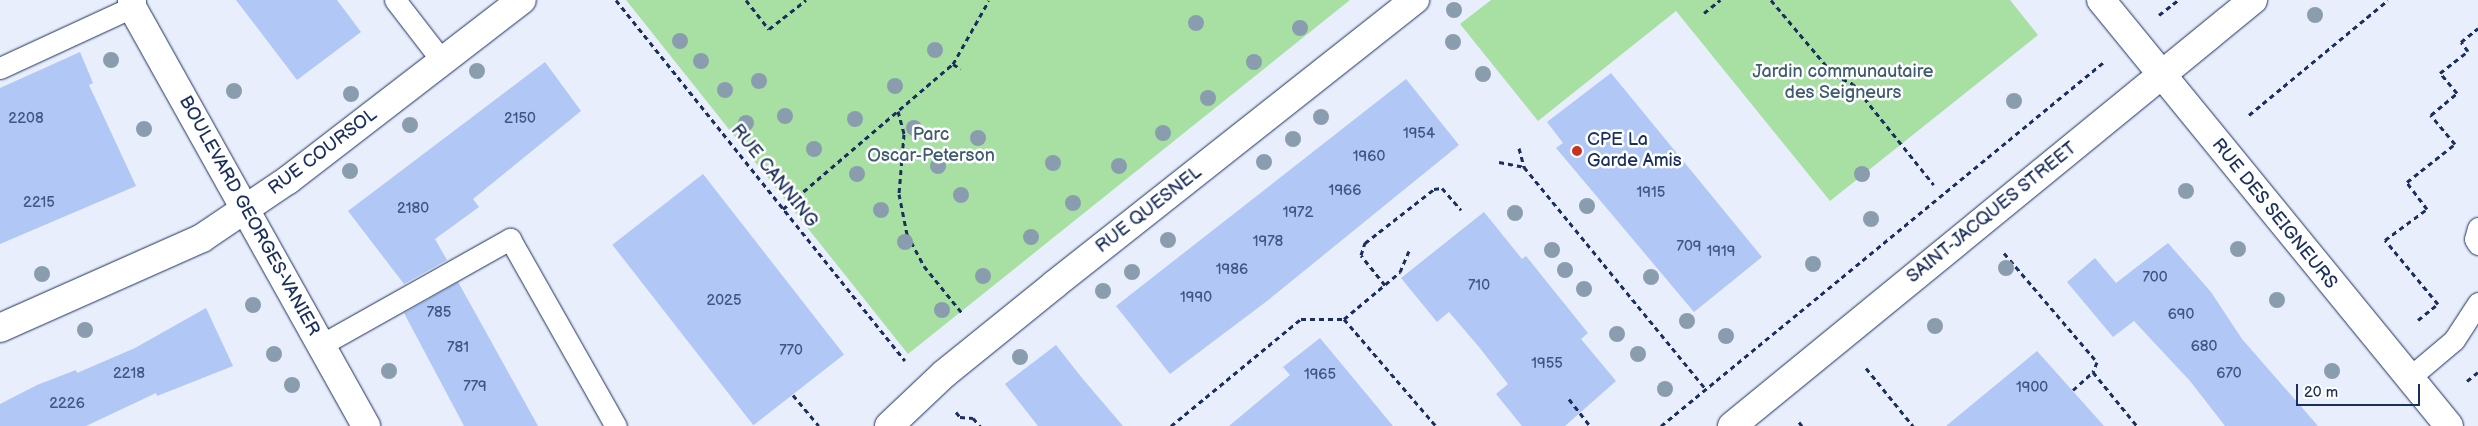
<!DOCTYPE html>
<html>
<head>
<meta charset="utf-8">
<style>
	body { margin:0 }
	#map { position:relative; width:2478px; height:426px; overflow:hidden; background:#e8eefc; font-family:"Balsamiq Sans",sans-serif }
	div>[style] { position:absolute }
	.green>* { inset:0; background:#a8e0a4 }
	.building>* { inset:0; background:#b1c7f6; transform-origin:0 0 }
	.path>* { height:3px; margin-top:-1.5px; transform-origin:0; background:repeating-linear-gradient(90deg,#1b2f5e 0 5px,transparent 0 9px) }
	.roads { filter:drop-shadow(0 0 1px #1b2f5e) drop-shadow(0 0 1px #1b2f5e) }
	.lane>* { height:21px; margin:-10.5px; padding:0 10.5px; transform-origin:10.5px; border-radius:10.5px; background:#fff }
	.street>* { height:28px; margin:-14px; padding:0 14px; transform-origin:14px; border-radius:14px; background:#fff }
	.secondary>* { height:28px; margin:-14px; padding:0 14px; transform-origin:14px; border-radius:14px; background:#fff }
	.trees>* { width:16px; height:16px; margin:-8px; border-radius:50%; background:#8a9daf }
	.dots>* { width:14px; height:14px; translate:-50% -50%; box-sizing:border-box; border:2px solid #fff; border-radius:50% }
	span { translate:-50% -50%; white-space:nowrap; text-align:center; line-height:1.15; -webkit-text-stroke:5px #fff; paint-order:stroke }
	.number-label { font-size:15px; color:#405584 }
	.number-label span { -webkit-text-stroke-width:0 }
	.park-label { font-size:18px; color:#3e5b70 }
	.poi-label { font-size:18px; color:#1b2f5e }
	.left { translate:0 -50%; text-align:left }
	.street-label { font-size:18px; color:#1b2f5e }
	.scale { position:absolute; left:2296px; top:384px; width:124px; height:22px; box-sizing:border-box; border:2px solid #1b2f5e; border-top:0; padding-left:6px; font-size:15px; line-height:18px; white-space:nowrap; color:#1b2f5e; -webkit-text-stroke:4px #fff; paint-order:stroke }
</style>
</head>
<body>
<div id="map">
	<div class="green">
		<i style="clip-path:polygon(626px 0,1350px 0,908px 354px)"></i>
		<i style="clip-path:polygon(1491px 0,2010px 0,2038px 35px,1830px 201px,1676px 11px,1538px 121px,1460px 24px)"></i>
	</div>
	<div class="building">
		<i style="clip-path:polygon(236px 0,337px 0,361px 32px,297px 80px)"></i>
		<i style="clip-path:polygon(80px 52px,93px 83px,89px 85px,136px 186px,0 244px,0 88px)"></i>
		<i style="clip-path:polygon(545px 62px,581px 111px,473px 199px,479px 207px,435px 239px,447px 260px,404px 284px,348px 211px)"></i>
		<i style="clip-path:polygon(1611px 73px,1762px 257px,1694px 312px,1556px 148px,1563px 143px,1547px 122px)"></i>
		<i style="clip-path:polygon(1406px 79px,1459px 145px,1267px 301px,1170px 374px,1116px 306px)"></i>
		<i style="left:703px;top:174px;width:229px;height:115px;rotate:52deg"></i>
		<i style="clip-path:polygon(1484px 212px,1522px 259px,1526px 256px,1588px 333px,1581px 339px,1616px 381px,1565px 426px,1522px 426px,1496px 394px,1508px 384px,1479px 347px,1449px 312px,1437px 322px,1401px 278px)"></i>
		<i style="clip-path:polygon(2168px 243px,2211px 292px,2242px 339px,2318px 426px,2225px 426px,2190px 381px,2134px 321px,2113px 337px,2067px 282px,2095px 258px,2116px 283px)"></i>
		<i style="clip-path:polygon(458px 282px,477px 316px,538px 426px,464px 426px,404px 313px)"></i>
		<i style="clip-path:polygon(206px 308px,233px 366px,157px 396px,156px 393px,86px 426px,0 426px,0 404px,37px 385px,76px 370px,77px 373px,135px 348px)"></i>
		<i style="clip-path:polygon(1320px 338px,1393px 426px,1229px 426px,1290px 375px,1283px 367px)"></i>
		<i style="clip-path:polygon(1056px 345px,1082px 378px,1123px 426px,1038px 426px,1005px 384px)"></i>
		<i style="clip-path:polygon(2037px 351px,2104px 426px,1946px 426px)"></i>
	</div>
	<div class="path">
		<i style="left:616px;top:0;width:462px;rotate:51.3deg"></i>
		<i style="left:746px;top:0;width:37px;rotate:52deg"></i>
		<i style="left:769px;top:29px;width:47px;rotate:-38.1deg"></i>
		<i style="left:1771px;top:0;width:98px;rotate:50deg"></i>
		<i style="left:1834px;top:75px;width:21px;rotate:25deg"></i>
		<i style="left:1853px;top:84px;width:129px;rotate:51.3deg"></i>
		<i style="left:1704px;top:13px;width:21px;rotate:-39deg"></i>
		<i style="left:2159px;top:15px;width:24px;rotate:-38deg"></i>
		<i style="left:953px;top:64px;width:9px;rotate:32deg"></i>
		<i style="left:898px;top:111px;width:24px;rotate:75deg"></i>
		<i style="left:904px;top:134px;width:60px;rotate:94.8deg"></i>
		<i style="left:899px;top:194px;width:41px;rotate:78.7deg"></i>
		<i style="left:907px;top:234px;width:36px;rotate:62deg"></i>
		<i style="left:924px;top:266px;width:60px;rotate:51deg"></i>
		<i style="left:2249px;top:115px;width:180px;rotate:-39.6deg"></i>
		<i style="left:1519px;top:148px;width:20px;rotate:75deg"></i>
		<i style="left:1524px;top:167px;width:287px;rotate:50.7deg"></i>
		<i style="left:1499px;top:162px;width:25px;rotate:11deg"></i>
		<i style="left:783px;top:209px;width:223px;rotate:-40.5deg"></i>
		<i style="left:953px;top:64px;width:73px;rotate:-60.6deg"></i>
		<i style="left:2004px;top:253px;width:143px;rotate:49.5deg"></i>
		<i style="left:2097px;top:362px;width:11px;rotate:112deg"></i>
		<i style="left:2093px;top:372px;width:70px;rotate:50.8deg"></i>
		<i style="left:1385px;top:285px;width:38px;rotate:-129deg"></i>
		<i style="left:1361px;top:255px;width:13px;rotate:-72deg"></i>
		<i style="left:1365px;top:243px;width:88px;rotate:-38deg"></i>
		<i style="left:1434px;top:189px;width:8px;rotate:-7deg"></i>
		<i style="left:1442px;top:188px;width:29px;rotate:49deg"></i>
		<i style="left:1344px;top:319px;width:73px;rotate:-40deg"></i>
		<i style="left:1400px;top:272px;width:23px;rotate:-67deg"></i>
		<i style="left:2418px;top:320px;width:26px;rotate:-39deg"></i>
		<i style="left:2438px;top:304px;width:83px;rotate:-129.6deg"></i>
		<i style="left:2385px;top:240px;width:52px;rotate:-36.4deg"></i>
		<i style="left:2427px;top:209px;width:34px;rotate:-127deg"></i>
		<i style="left:2407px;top:182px;width:61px;rotate:-38.4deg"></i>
		<i style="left:2455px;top:144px;width:38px;rotate:-130deg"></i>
		<i style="left:2431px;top:115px;width:34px;rotate:-40deg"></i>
		<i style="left:2457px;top:93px;width:26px;rotate:-130deg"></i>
		<i style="left:2440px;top:73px;width:36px;rotate:-38deg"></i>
		<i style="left:2468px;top:51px;width:11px;rotate:-128deg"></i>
		<i style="left:2461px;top:42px;width:22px;rotate:-39deg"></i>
		<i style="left:1866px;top:368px;width:75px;rotate:51deg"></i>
		<i style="left:2467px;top:381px;width:14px;rotate:-39deg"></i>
		<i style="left:2073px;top:390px;width:27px;rotate:-42deg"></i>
		<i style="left:793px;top:395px;width:40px;rotate:50deg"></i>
		<i style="left:1569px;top:399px;width:34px;rotate:52deg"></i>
		<i style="left:956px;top:412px;width:6px;rotate:51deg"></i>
		<i style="left:960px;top:417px;width:13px;rotate:4deg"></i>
		<i style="left:973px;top:418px;width:11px;rotate:49deg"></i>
		<i style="left:1799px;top:422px;width:5px;rotate:53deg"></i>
		<i style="left:1171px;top:426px;width:168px;rotate:-39.5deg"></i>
		<i style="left:1301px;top:319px;width:43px"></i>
		<i style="left:1344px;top:319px;width:141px;rotate:49.3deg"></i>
		<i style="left:1661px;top:426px;width:575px;rotate:-39.42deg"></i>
	</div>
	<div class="roads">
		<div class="lane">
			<i style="left:395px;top:0;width:78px;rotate:52.3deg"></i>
			<i style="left:0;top:68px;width:145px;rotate:-24.8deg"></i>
			<i style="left:2478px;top:228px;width:11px;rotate:105deg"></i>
			<i style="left:2475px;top:239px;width:6px;rotate:59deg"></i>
			<i style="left:321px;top:345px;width:217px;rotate:-29.3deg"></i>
			<i style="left:510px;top:239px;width:215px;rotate:60.5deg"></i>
			<i style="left:2409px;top:378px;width:59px;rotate:-40.2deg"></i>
			<i style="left:2454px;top:340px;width:44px;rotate:-57deg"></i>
		</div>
		<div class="street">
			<i style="left:2101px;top:0;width:550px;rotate:50.75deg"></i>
			<i style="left:0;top:328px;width:221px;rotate:-24deg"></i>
			<i style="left:202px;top:238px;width:104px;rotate:-34deg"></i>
			<i style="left:288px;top:180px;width:295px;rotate:-37.6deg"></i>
			<i style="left:889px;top:426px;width:76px;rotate:-43.4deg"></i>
			<i style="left:944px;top:374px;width:143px;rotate:-39deg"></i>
			<i style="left:1055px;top:284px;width:459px;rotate:-38.3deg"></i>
		</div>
		<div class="secondary">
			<i style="left:132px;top:0;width:7px;rotate:90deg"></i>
			<i style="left:132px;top:7px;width:480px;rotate:60.8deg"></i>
			<i style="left:1732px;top:426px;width:673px;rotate:-39.27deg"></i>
		</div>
	</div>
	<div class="trees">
		<i style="left:1454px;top:10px"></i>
		<i style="left:2315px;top:15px"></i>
		<i style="left:1196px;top:23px"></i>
		<i style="left:1300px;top:28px"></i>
		<i style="left:680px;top:41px"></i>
		<i style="left:1453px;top:42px"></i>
		<i style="left:935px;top:50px"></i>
		<i style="left:111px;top:60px"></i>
		<i style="left:701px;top:61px"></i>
		<i style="left:1254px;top:62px"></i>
		<i style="left:477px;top:71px"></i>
		<i style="left:1483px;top:74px"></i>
		<i style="left:759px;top:81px"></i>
		<i style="left:895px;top:86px"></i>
		<i style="left:725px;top:90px"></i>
		<i style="left:234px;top:91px"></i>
		<i style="left:351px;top:94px"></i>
		<i style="left:1208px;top:98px"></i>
		<i style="left:2014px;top:101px"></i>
		<i style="left:785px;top:116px"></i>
		<i style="left:1321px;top:117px"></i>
		<i style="left:855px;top:119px"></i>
		<i style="left:746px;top:123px"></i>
		<i style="left:410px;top:125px"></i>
		<i style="left:914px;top:128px"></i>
		<i style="left:144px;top:129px"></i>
		<i style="left:1163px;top:133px"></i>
		<i style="left:978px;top:138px"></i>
		<i style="left:1293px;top:139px"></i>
		<i style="left:814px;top:149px"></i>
		<i style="left:1264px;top:162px"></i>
		<i style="left:1053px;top:163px"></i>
		<i style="left:938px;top:166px"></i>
		<i style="left:1119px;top:166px"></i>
		<i style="left:350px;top:171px"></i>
		<i style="left:857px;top:174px"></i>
		<i style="left:1862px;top:174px"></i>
		<i style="left:2186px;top:191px"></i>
		<i style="left:961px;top:195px"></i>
		<i style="left:1073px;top:203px"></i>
		<i style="left:1587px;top:206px"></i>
		<i style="left:881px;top:210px"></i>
		<i style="left:1515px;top:213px"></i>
		<i style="left:1871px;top:219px"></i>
		<i style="left:1031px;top:237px"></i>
		<i style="left:1168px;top:240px"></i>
		<i style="left:905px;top:242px"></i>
		<i style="left:2238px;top:249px"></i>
		<i style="left:1552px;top:250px"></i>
		<i style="left:1813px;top:264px"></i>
		<i style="left:2006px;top:268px"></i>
		<i style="left:1565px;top:270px"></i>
		<i style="left:1132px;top:272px"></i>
		<i style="left:42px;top:274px"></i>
		<i style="left:983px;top:276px"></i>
		<i style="left:1651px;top:277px"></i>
		<i style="left:1584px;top:289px"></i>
		<i style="left:1103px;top:291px"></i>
		<i style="left:2277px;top:300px"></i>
		<i style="left:253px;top:305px"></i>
		<i style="left:942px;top:310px"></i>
		<i style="left:1687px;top:321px"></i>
		<i style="left:1935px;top:326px"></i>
		<i style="left:85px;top:330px"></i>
		<i style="left:1617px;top:334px"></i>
		<i style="left:1726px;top:336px"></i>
		<i style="left:274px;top:354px"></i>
		<i style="left:1638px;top:354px"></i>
		<i style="left:1020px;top:357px"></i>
		<i style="left:389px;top:371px"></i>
		<i style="left:2332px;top:371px"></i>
		<i style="left:292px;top:385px"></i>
		<i style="left:1665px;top:389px"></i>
	</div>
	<div class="dots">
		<i style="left:1577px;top:151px;background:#c8321e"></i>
	</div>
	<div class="number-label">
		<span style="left:26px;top:119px">2208</span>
		<span style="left:520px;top:119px">2150</span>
		<span style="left:1419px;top:134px">1954</span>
		<span style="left:1369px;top:157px">1960</span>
		<span style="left:1345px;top:191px">1966</span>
		<span style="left:1651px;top:193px">1915</span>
		<span style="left:39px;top:203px">2215</span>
		<span style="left:413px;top:209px">2180</span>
		<span style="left:1298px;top:213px">1972</span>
		<span style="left:1268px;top:242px">1978</span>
		<span style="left:1689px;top:247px">709</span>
		<span style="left:1721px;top:252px">1919</span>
		<span style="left:1232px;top:270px">1986</span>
		<span style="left:2155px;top:278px">700</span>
		<span style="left:1479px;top:286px">710</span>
		<span style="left:1196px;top:298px">1990</span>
		<span style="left:724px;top:301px">2025</span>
		<span style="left:439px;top:313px">785</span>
		<span style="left:2181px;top:315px">690</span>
		<span style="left:2204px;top:347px">680</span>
		<span style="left:458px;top:348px">781</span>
		<span style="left:791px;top:351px">770</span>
		<span style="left:1547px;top:364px">1955</span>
		<span style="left:129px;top:374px">2218</span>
		<span style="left:2229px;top:374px">670</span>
		<span style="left:1320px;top:375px">1965</span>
		<span style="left:475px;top:387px">779</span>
		<span style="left:2032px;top:388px">1900</span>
		<span style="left:67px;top:404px">2226</span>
	</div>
	<div class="park-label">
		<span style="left:1843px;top:83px">Jardin communautaire<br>des Seigneurs</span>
		<span style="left:931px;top:146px">Parc<br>Oscar-Peterson</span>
	</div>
	<div class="poi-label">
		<span class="left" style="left:1587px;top:151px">CPE La<br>Garde Amis</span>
	</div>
	<div class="street-label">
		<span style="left:323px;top:152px;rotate:-37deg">RUE COURSOL</span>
		<span style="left:774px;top:176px;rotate:51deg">RUE CANNING</span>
		<span style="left:1149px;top:210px;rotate:-38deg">RUE QUESNEL</span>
		<span style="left:1992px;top:213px;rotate:-39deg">SAINT-JACQUES STREET</span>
		<span style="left:2274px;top:214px;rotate:51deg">RUE DES SEIGNEURS</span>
		<span style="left:249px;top:216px;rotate:61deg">BOULEVARD GEORGES-VANIER</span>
	</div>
	<div class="scale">20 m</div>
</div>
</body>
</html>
